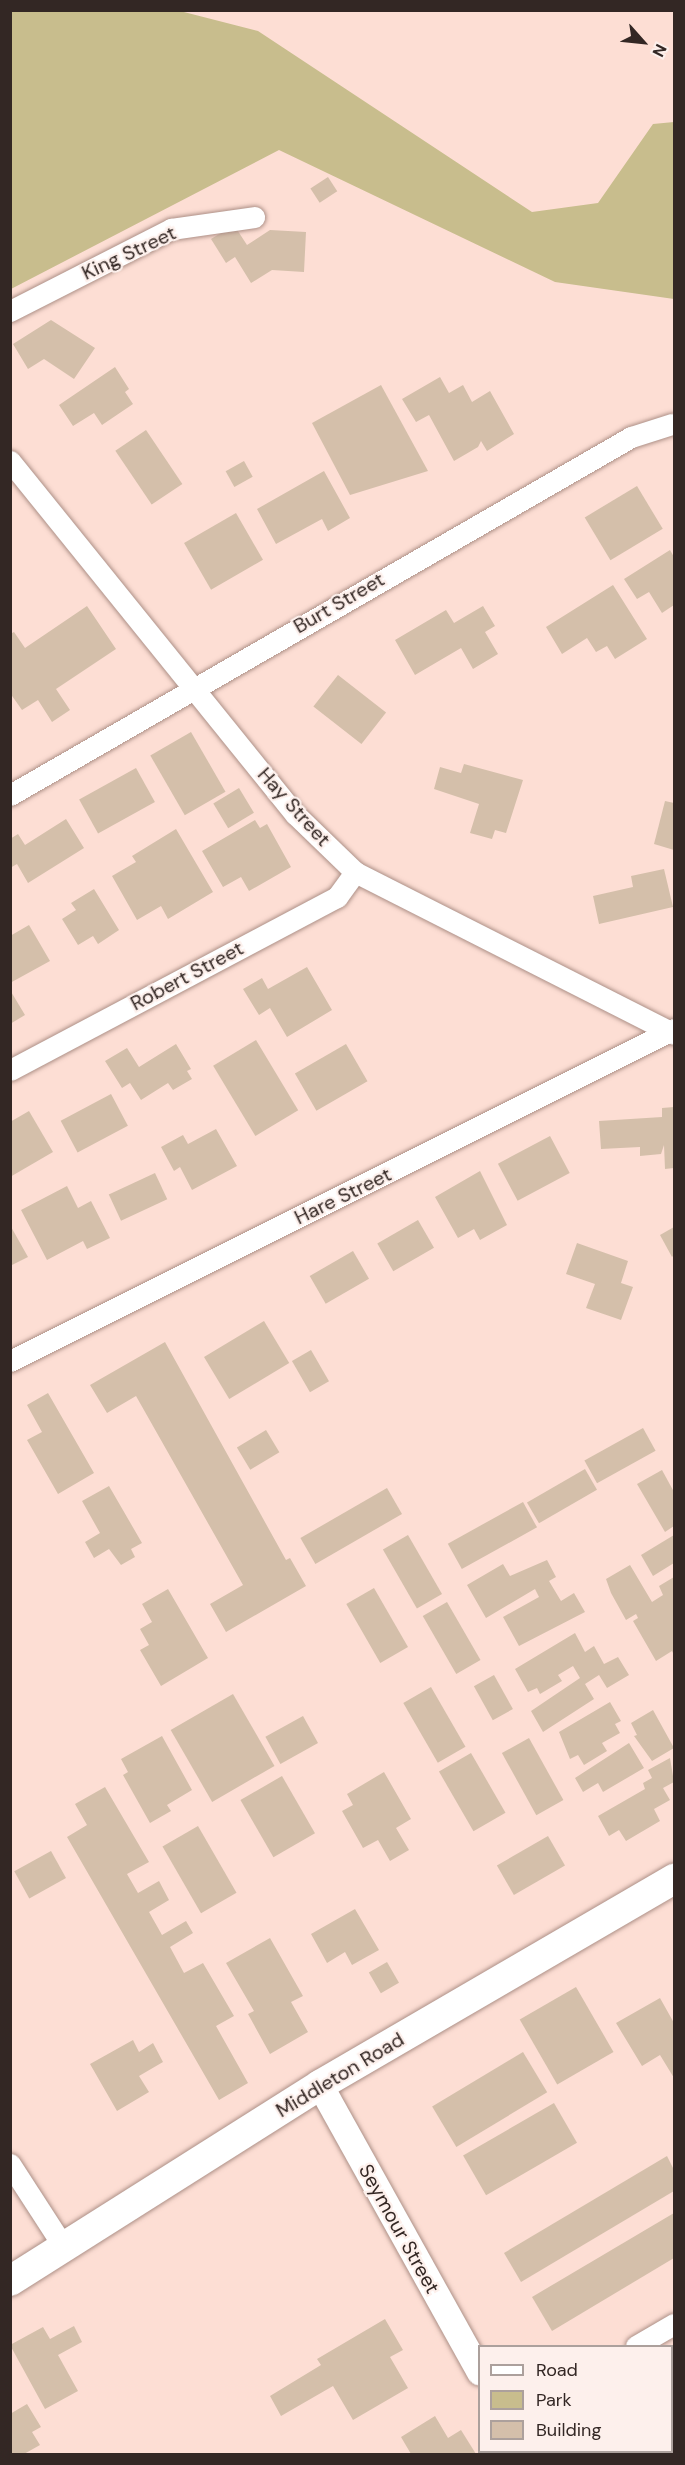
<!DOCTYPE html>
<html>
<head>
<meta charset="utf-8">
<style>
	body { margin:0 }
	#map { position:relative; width:685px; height:2465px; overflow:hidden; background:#fdded4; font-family:"DM Sans",sans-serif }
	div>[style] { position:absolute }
	.green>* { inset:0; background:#c8bd8d }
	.building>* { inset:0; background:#d4bfaa; transform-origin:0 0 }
	.roads { filter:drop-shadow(0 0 2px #ad9087) drop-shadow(0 0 2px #ad9087) }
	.minor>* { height:21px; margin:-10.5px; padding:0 10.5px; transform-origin:10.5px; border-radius:10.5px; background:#fff }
	.tertiary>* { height:26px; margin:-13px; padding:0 13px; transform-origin:13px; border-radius:13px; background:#fff }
	.secondary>* { height:30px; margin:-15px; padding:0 15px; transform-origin:15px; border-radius:15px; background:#fff }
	span { translate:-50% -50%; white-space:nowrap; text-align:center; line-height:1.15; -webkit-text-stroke:4.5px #fdf0ec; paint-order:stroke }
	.street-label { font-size:20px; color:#332724 }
	.frame { position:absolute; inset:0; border:12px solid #332724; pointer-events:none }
	.legend { position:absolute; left:478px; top:2345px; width:195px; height:108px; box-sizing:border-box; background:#fdf0ec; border:2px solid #aca09c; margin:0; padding:8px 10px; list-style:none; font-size:18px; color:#332724 }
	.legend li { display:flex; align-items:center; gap:12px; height:30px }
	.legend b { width:30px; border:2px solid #aca09c }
	.north { position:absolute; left:613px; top:12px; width:60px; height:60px; -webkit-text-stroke:4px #fdf0ec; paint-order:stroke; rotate:117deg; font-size:16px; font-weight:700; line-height:24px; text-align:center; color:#332724 }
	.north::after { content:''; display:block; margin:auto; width:21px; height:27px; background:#332724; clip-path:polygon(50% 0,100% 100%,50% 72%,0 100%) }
</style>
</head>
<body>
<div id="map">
	<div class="green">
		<i style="clip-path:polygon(11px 10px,180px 11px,258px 31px,532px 212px,598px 203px,653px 124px,674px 122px,674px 299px,555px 282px,279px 150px,11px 289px)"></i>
	</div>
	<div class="building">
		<i style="left:328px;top:177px;width:17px;height:21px;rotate:57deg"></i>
		<i style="clip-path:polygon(234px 225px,247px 245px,270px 230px,306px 232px,304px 272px,272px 270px,251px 283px,235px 257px,226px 263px,211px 239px)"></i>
		<i style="clip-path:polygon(51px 320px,95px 348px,74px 379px,44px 359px,28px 369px,13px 344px)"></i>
		<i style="clip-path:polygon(115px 367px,129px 389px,125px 392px,133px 404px,102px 425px,94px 413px,73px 426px,59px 405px)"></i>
		<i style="clip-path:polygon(440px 377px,449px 393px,463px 385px,472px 402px,490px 391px,514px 434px,487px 451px,481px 441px,478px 447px,454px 461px,429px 415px,416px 422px,402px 399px)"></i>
		<i style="clip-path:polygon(381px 385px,428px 471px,350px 495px,312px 423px)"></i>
		<i style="left:146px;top:430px;width:65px;height:37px;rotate:56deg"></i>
		<i style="left:244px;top:461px;width:18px;height:21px;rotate:61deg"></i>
		<i style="clip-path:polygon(324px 471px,350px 518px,328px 531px,322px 519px,276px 544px,257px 509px)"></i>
		<i style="left:637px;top:486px;width:50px;height:61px;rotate:59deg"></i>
		<i style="left:236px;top:513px;width:54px;height:60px;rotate:60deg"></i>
		<i style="clip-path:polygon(670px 550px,674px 557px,674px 605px,662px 613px,649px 592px,637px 599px,624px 579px)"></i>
		<i style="clip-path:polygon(613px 585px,647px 639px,615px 659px,607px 646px,596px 652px,587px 638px,562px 654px,546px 627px)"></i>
		<i style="clip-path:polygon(87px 606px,116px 649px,56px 689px,70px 710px,52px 722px,38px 700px,22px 710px,10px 693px,10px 634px,14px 632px,25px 648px)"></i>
		<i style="clip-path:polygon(483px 606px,495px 626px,485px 632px,498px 654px,473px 669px,461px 648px,415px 675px,395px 640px,446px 610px,454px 623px)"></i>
		<i style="left:338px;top:675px;width:61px;height:40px;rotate:38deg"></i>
		<i style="left:191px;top:732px;width:69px;height:47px;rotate:60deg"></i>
		<i style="clip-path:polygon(464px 764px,523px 780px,506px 833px,495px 830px,492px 839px,470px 833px,479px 804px,434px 789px,440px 767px,461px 773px)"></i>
		<i style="left:136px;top:768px;width:39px;height:65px;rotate:61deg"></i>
		<i style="left:239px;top:788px;width:29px;height:30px;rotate:59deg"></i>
		<i style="clip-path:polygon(665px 801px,674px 803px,674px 850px,654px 844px)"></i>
		<i style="clip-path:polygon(66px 819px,84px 848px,28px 883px,17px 864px,10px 868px,10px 839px,18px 834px,25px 845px)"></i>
		<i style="clip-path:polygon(255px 820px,260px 828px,267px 824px,291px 867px,249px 891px,241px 877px,223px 887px,202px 851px)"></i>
		<i style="clip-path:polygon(176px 829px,213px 892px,168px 919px,161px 906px,137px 920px,112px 876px,136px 862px,132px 856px)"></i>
		<i style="clip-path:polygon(664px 869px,673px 907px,599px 924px,593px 896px,633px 887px,631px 876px)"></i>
		<i style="clip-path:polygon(94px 889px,119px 930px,98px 944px,93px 936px,78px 945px,62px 919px,76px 910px,71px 903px)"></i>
		<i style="clip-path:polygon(29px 925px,50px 961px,10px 983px,10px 936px)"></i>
		<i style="clip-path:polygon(307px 967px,332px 1010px,287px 1037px,270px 1008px,259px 1015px,243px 989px,262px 978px,268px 989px)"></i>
		<i style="clip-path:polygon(10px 990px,25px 1015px,10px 1024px)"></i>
		<i style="left:256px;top:1040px;width:82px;height:50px;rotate:59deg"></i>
		<i style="clip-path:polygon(176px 1044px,191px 1069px,187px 1071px,192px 1079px,173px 1090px,168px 1083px,141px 1100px,130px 1083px,122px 1088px,105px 1061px,127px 1048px,139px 1067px)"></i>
		<i style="left:346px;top:1044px;width:43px;height:59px;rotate:60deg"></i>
		<i style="left:111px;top:1094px;width:36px;height:57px;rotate:62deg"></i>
		<i style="clip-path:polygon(674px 1107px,674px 1168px,665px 1169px,664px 1145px,661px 1154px,640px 1156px,640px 1147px,601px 1149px,599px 1121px,662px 1117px,662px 1108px)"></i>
		<i style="clip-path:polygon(29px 1111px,53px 1152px,10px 1177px,10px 1122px)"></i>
		<i style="clip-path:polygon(216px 1129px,237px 1166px,192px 1190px,180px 1167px,174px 1171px,161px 1147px,183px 1135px,188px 1144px)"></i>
		<i style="left:550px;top:1136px;width:42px;height:59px;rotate:62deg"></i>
		<i style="clip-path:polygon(480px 1171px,507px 1225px,480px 1240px,474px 1229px,458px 1238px,435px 1197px)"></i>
		<i style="left:155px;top:1173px;width:29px;height:51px;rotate:65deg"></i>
		<i style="clip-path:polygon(67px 1186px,78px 1208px,91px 1201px,110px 1238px,87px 1249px,83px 1241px,47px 1260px,21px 1210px)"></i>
		<i style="left:418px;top:1220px;width:32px;height:47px;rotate:60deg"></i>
		<i style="clip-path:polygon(10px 1225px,28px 1257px,10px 1266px)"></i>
		<i style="clip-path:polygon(674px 1227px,674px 1255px,672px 1257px,660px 1235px)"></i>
		<i style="clip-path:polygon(577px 1243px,628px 1261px,621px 1283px,633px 1287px,621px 1320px,586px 1308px,595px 1284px,566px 1274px)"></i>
		<i style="left:353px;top:1251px;width:32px;height:50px;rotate:60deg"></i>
		<i style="left:264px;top:1321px;width:49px;height:70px;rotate:59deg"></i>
		<i style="clip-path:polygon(165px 1342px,286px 1560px,290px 1558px,306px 1586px,226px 1632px,210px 1604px,243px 1585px,136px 1396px,107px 1413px,90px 1385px)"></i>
		<i style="left:311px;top:1350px;width:36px;height:22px;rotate:60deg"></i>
		<i style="clip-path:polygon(48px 1393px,94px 1473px,58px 1494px,27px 1440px,42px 1432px,27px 1405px)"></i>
		<i style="left:643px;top:1428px;width:26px;height:67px;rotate:61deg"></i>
		<i style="left:266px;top:1430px;width:26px;height:34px;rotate:59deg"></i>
		<i style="left:585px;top:1469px;width:24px;height:67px;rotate:60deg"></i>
		<i style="clip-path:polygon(662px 1470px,674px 1492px,674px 1526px,665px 1532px,637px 1484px)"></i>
		<i style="clip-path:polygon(109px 1486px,142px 1543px,131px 1549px,135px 1557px,121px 1565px,109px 1549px,94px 1558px,85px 1542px,100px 1533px,82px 1501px)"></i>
		<i style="left:387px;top:1488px;width:30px;height:100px;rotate:60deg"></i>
		<i style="left:523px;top:1502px;width:29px;height:86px;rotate:61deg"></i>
		<i style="left:408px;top:1535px;width:68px;height:29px;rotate:60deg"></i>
		<i style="clip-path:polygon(674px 1535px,674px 1563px,653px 1576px,641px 1555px)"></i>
		<i style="clip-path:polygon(547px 1560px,556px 1577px,549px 1581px,561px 1601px,574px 1593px,585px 1612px,519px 1646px,503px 1617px,539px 1597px,535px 1589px,486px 1618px,467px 1585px,503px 1564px,510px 1576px)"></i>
		<i style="clip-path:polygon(630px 1565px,652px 1602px,663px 1595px,659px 1586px,674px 1577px,674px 1655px,672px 1651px,656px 1661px,633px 1621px,638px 1618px,636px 1614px,626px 1620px,611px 1593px,606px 1579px)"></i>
		<i style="left:374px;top:1588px;width:68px;height:32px;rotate:60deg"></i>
		<i style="clip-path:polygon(168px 1589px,208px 1658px,161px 1686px,140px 1650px,149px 1645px,140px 1629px,152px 1622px,142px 1604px)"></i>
		<i style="left:447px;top:1602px;width:67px;height:28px;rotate:60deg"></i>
		<i style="clip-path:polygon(575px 1633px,585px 1652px,594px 1646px,604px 1664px,618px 1657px,629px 1675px,607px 1688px,599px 1675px,585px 1684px,594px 1699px,543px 1732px,531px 1711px,580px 1678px,573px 1666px,558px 1675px,562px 1681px,540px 1694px,537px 1688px,528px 1692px,515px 1669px)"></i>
		<i style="left:494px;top:1675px;width:39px;height:23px;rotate:61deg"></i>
		<i style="left:431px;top:1687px;width:69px;height:32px;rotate:60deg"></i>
		<i style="left:233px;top:1694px;width:83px;height:72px;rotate:60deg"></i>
		<i style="clip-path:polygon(610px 1702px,621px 1721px,615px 1724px,620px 1733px,602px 1743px,607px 1751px,584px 1765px,578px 1755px,570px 1759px,559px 1732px)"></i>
		<i style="clip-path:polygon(653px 1710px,674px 1748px,652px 1761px,634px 1736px,637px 1735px,631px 1723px)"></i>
		<i style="left:303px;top:1716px;width:31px;height:43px;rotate:61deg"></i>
		<i style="clip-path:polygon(162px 1736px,192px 1790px,167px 1805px,171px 1811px,150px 1823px,123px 1775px,128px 1772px,121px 1759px)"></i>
		<i style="left:529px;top:1738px;width:71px;height:31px;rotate:61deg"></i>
		<i style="clip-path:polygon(629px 1743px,644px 1768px,603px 1792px,598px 1783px,583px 1792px,575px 1778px)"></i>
		<i style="left:471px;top:1753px;width:69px;height:37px;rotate:60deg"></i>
		<i style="clip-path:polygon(670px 1758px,674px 1782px,663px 1788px,670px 1800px,654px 1809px,660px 1821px,626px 1841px,619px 1830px,609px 1836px,598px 1816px,645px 1789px,643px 1783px,652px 1778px,648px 1770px)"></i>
		<i style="clip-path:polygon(384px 1772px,411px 1819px,396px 1828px,409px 1850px,390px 1861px,378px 1840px,363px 1848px,342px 1811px,353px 1805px,347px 1794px)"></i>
		<i style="left:282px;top:1776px;width:66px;height:48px;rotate:60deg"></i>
		<i style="clip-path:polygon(105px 1787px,149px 1862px,127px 1874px,138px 1893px,159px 1881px,169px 1900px,149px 1912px,162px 1935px,186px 1921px,193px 1933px,170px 1947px,184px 1973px,203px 1963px,234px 2016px,216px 2026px,248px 2083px,219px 2100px,67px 1837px,87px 1825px,75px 1804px)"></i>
		<i style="left:198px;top:1826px;width:77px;height:41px;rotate:60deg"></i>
		<i style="left:548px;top:1836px;width:34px;height:59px;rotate:60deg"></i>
		<i style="left:51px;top:1851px;width:31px;height:42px;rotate:61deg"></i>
		<i style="clip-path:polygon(355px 1909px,379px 1950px,352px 1965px,345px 1952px,327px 1963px,311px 1934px)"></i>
		<i style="clip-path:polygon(270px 1938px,303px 1996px,291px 2002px,308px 2032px,270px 2054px,248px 2014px,254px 2011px,226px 1963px)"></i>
		<i style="left:387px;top:1962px;width:24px;height:21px;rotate:60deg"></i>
		<i style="left:576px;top:1987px;width:75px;height:65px;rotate:60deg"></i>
		<i style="clip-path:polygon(660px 1998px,674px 2023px,674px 2078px,660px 2055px,642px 2066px,616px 2023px)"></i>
		<i style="clip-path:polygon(133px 2040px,139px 2052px,153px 2043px,163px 2062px,139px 2076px,149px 2092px,117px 2111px,90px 2064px)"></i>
		<i style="left:523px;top:2052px;width:47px;height:106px;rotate:59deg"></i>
		<i style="left:554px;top:2103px;width:46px;height:105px;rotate:60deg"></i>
		<i style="clip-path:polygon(667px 2156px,674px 2170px,674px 2191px,521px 2282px,504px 2253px)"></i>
		<i style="clip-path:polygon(674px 2213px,674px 2258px,552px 2331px,532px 2297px)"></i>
		<i style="clip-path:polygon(385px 2319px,403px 2350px,390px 2357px,408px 2388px,353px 2420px,333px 2386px,281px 2416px,270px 2396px,321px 2365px,317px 2359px)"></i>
		<i style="clip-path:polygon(74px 2326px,82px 2342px,58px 2355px,78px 2391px,45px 2409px,10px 2345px,43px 2327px,50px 2339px)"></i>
		<i style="clip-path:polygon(674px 2393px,674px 2435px,672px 2433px)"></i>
		<i style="clip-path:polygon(27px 2404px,41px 2427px,32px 2432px,40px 2445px,24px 2454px,10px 2454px,10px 2414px)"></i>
		<i style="clip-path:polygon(435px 2416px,448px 2438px,461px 2430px,476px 2454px,411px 2454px,401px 2437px)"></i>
	</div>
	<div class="roads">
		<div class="minor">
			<i style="left:10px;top:311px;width:181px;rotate:-27deg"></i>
			<i style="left:171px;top:229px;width:84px;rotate:-8.2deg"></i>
			<i style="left:10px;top:461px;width:454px;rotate:51.1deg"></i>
			<i style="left:295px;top:814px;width:83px;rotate:44deg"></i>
			<i style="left:355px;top:872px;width:358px;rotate:26.9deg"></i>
			<i style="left:10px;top:795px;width:717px;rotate:-29.96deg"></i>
			<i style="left:631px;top:437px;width:43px;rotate:-17.6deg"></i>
			<i style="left:10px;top:1070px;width:370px;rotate:-27.9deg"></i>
			<i style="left:337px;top:897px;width:31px;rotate:-54deg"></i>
			<i style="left:10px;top:1361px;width:742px;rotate:-26.57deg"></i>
			<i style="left:10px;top:2164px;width:101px;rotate:57.1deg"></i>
			<i style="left:636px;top:2346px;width:44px;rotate:-30.1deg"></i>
		</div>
		<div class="tertiary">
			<i style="left:320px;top:2085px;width:329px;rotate:60.9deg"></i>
			<i style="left:550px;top:2452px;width:4px;rotate:27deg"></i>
		</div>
		<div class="secondary">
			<i style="left:10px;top:2281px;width:367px;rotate:-32.3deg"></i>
			<i style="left:320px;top:2085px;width:410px;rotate:-30.2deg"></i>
		</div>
	</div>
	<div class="street-label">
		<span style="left:129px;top:253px;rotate:-25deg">King Street</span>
		<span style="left:339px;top:603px;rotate:-30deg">Burt Street</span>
		<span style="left:294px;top:807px;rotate:48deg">Hay Street</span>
		<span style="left:187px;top:976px;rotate:-28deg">Robert Street</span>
		<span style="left:343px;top:1196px;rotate:-26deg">Hare Street</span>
		<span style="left:340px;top:2075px;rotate:-31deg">Middleton Road</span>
		<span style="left:399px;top:2229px;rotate:61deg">Seymour Street</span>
	</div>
	<div class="frame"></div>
	<ul class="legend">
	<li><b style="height:8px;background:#fff"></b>Road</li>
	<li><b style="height:16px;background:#c8bd8d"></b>Park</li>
	<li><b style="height:16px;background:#d4bfaa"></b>Building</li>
	</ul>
	<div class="north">N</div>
</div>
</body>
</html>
